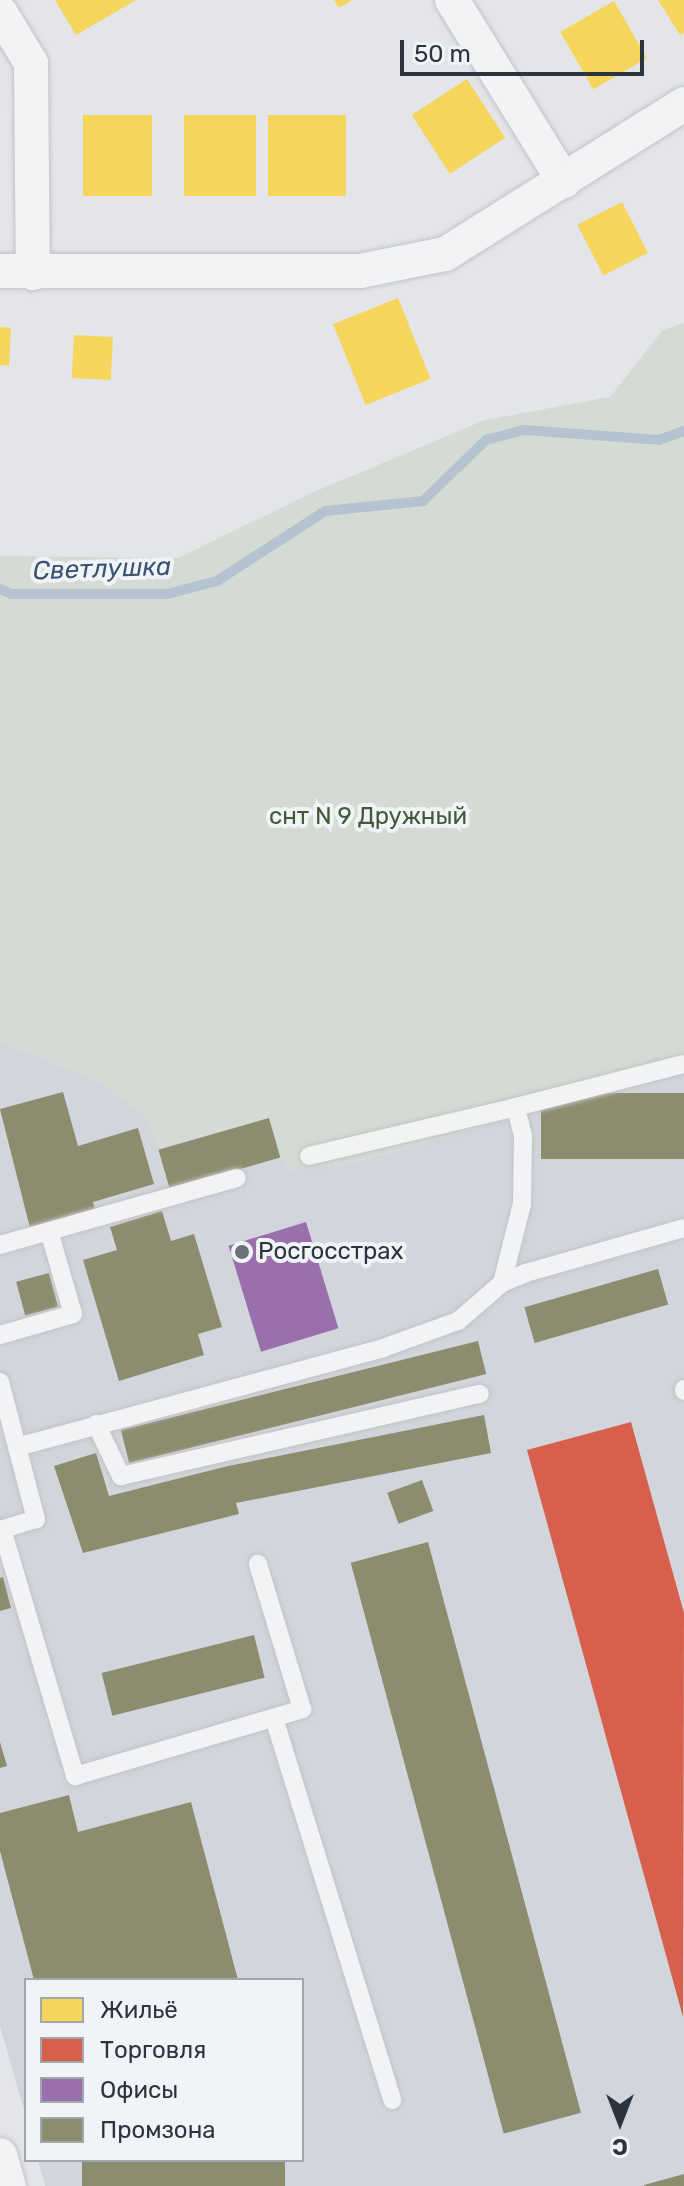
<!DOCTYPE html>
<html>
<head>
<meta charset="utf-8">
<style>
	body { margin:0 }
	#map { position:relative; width:684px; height:2186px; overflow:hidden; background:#e3e5e8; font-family:Rubik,sans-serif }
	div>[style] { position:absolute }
	.built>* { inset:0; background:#d2d5db }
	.green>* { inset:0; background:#d4dbd4 }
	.homes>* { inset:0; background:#f6d55c; transform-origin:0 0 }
	.shops>* { inset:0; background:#d6604d }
	.offices>* { inset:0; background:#9970ab; transform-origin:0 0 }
	.industry>* { inset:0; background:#8c8c6e; transform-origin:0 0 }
	.stream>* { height:10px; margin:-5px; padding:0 5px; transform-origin:5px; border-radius:5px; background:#b5c3d0 }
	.roads { filter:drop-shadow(0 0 2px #c2c3c6) drop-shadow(0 0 2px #c2c3c6) }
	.lane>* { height:18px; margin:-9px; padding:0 9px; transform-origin:9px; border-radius:9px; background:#f2f3f5 }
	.street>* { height:34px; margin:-17px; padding:0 17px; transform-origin:17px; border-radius:17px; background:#f2f3f5 }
	.dots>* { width:22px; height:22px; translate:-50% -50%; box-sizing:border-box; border:4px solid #f1f4f6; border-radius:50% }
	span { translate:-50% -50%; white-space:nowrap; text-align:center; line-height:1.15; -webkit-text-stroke:8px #f1f4f6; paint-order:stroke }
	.park-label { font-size:24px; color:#42593b }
	.poi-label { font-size:24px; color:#2c343f }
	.left { translate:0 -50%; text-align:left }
	.water-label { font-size:26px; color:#3a546f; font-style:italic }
	.legend { position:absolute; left:24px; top:1978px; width:280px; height:184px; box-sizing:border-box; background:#f1f4f6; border:2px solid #a2a7ad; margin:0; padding:10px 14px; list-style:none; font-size:24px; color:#2c343f }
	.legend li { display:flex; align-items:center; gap:16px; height:40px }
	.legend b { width:40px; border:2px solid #a2a7ad }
	.north { position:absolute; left:580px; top:2082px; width:80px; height:80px; -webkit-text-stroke:6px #f1f4f6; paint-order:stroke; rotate:180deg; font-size:22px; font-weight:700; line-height:32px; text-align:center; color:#2c343f }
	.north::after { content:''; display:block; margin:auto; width:28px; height:36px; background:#2c343f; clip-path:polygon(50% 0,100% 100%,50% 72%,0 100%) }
	.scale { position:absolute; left:400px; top:40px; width:244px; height:36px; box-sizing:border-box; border:4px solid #2c343f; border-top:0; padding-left:10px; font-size:24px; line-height:28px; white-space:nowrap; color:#2c343f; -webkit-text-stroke:6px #f1f4f6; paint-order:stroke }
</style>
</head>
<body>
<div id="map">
	<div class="built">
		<i style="clip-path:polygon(0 1042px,94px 1079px,144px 1114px,158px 1147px,269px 1118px,280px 1157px,290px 1170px,352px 1163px,684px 1071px,684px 2186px,45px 2186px,38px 2160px,302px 2160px,302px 1980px,26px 1980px,26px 2117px,0 2026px)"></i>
	</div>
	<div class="green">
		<i style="clip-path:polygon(684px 323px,684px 1071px,351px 1163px,290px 1170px,280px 1157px,269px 1118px,158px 1147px,144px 1114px,94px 1079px,0 1042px,0 556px,179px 558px,309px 494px,485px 420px,610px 397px,663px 330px)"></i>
	</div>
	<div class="homes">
		<i style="clip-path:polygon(55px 0,136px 0,76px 35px)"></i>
		<i style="clip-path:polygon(334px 0,352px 0,339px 8px)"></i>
		<i style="clip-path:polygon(658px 0,684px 0,684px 33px,680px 35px)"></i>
		<i style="left:614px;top:1px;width:66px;height:62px;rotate:60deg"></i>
		<i style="left:467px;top:79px;width:70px;height:66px;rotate:57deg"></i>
		<i style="left:83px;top:115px;width:69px;height:81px"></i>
		<i style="left:184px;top:115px;width:72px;height:81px"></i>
		<i style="left:268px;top:115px;width:78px;height:81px"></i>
		<i style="left:622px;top:202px;width:57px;height:50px;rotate:63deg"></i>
		<i style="left:398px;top:298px;width:87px;height:70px;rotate:68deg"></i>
		<i style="clip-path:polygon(0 327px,11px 328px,9px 366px,0 365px)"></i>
		<i style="left:74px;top:335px;width:39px;height:43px;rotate:3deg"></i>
	</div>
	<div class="shops">
		<i style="clip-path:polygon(631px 1422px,684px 1613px,683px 2017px,527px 1450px)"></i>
	</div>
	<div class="offices">
		<i style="left:306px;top:1222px;width:111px;height:81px;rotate:73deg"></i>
	</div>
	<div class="industry">
		<i style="clip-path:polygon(63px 1092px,78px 1146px,138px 1128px,154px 1184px,93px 1202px,96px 1213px,31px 1232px,0 1109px)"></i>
		<i style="left:684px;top:1093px;width:66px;height:143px;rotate:90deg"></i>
		<i style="left:269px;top:1118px;width:41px;height:115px;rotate:74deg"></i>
		<i style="clip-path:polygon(162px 1211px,171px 1241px,194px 1234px,222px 1327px,198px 1334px,204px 1355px,119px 1381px,83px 1260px,117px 1250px,110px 1227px)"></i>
		<i style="left:658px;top:1269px;width:37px;height:139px;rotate:74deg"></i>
		<i style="left:49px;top:1273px;width:35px;height:34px;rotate:75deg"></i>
		<i style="left:478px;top:1341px;width:34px;height:368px;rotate:76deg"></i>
		<i style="clip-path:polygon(484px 1415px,491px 1453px,236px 1503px,239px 1514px,83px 1553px,54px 1466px,96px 1453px,109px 1496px,228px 1466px)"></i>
		<i style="left:422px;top:1480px;width:33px;height:37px;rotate:70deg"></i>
		<i style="left:428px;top:1542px;width:591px;height:80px;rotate:75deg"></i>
		<i style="clip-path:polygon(3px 1577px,11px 1608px,0 1611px,0 1578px)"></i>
		<i style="left:254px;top:1635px;width:44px;height:157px;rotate:76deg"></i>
		<i style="clip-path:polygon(0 1742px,7px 1766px,0 1768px)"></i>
		<i style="clip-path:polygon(69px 1795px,78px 1832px,191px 1802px,238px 1980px,34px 1980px,0 1851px,0 1813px)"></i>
		<i style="left:82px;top:2160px;width:203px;height:27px"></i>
		<i style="clip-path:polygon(684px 2174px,684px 2186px,644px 2186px,644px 2185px)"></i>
	</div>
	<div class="stream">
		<i style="left:0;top:589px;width:12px;rotate:24deg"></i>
		<i style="left:11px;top:594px;width:156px"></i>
		<i style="left:167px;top:594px;width:52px;rotate:-14.6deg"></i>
		<i style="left:217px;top:581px;width:129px;rotate:-32.9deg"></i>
		<i style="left:325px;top:511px;width:99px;rotate:-5.8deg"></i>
		<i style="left:423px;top:501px;width:88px;rotate:-44.1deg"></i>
		<i style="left:486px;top:440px;width:39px;rotate:-15deg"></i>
		<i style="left:524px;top:430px;width:135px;rotate:4.2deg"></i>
		<i style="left:659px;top:440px;width:27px;rotate:-20deg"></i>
	</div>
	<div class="roads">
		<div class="lane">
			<i style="left:309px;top:1156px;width:213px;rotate:-13.3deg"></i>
			<i style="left:0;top:1245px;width:246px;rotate:-15.8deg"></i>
			<i style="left:502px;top:1283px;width:81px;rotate:-75.8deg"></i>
			<i style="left:522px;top:1204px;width:68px;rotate:-89.2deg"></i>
			<i style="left:523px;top:1136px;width:30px;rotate:-104deg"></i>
			<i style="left:516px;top:1107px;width:173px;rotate:-14.4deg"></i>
			<i style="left:0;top:1335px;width:76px;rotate:-16deg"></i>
			<i style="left:73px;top:1314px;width:86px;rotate:-106.1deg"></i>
			<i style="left:0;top:1382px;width:142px;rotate:75.3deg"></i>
			<i style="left:36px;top:1519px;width:38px;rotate:163deg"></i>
			<i style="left:684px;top:1389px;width:2px;rotate:90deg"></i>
			<i style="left:96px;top:1424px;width:58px;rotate:64.3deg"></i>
			<i style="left:121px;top:1476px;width:368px;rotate:-12.9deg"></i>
			<i style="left:17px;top:1447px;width:379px;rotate:-15.1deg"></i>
			<i style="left:383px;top:1348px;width:80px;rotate:-19.8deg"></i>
			<i style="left:458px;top:1321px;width:58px;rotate:-40.8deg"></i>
			<i style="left:502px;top:1283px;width:26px;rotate:-23deg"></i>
			<i style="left:526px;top:1273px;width:164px;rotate:-15.9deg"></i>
			<i style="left:2px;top:1529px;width:258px;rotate:73.5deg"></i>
			<i style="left:75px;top:1776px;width:237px;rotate:-16.4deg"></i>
			<i style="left:302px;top:1709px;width:152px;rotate:-106.9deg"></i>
			<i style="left:274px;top:1718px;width:400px;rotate:72.8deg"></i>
		</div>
		<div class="street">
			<i style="left:452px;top:0;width:213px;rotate:58.3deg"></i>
			<i style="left:0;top:12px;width:60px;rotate:58.7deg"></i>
			<i style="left:31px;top:63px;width:210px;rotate:89.5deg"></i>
			<i style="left:0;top:271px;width:360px"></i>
			<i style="left:360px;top:271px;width:87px;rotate:-11.3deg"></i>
			<i style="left:445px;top:254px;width:282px;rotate:-32.1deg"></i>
			<i style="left:0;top:2155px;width:32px;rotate:74deg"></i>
		</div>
	</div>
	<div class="dots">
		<i style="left:242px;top:1252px;background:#6c727a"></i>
	</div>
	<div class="park-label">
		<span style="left:368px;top:817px">снт N 9 Дружный</span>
	</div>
	<div class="poi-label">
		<span class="left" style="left:258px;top:1252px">Росгосстрах</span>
	</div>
	<div class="water-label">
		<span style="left:102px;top:569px;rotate:-2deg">Светлушка</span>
	</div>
	<ul class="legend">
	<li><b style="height:22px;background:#f6d55c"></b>Жильё</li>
	<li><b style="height:22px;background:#d6604d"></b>Торговля</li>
	<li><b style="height:22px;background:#9970ab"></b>Офисы</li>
	<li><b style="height:22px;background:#8c8c6e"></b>Промзона</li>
	</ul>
	<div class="north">С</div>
	<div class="scale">50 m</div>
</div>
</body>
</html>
